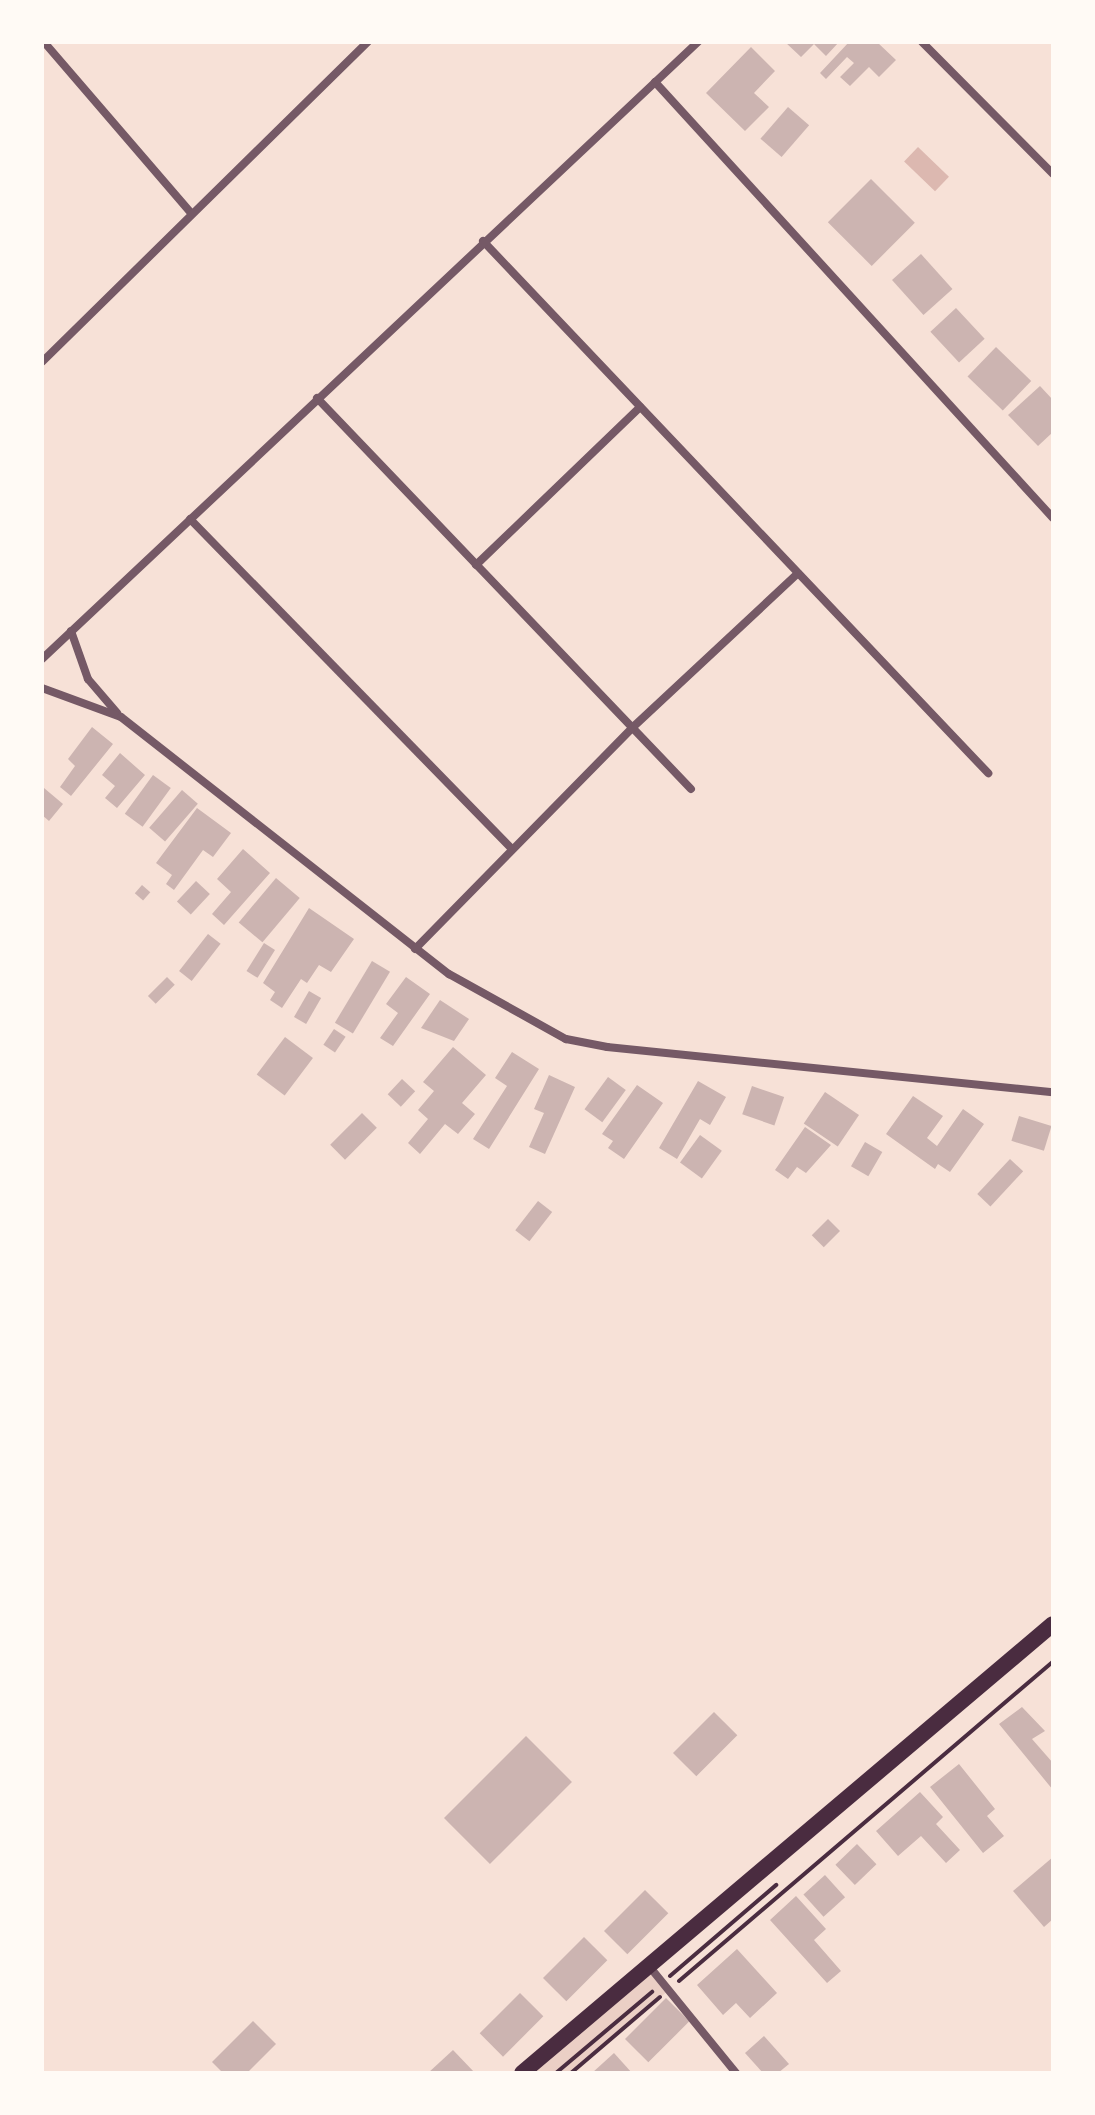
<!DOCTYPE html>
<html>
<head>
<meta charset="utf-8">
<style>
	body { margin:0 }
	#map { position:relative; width:1095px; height:2115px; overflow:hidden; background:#f7e1d7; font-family:"Space Grotesk",sans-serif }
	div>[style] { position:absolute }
	.green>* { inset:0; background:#ebcfc5 }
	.water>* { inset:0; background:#dcb8b0; transform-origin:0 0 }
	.building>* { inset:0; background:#ccb4b1; transform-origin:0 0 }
	.path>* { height:4px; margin:-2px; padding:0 2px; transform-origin:2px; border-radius:2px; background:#4a2c40 }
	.minor>* { height:8px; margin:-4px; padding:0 4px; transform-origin:4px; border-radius:4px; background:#755966 }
	.secondary>* { height:16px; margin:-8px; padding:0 8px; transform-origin:8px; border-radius:8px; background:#4a2c40 }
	span { translate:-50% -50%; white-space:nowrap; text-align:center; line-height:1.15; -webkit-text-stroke:6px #fffaf5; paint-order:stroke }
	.frame { position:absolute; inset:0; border:44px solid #fffaf5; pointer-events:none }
</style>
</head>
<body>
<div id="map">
	<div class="green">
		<i style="clip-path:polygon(649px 1966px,669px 1990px,571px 2073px,522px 2073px)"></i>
	</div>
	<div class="water">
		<i style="left:918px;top:147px;width:43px;height:20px;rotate:44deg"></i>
	</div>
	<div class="building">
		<i style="clip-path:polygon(785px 42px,839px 42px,826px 56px,814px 44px,801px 57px)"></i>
		<i style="clip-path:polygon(849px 42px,877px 42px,896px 60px,879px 77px,869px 67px,850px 86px,840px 77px,854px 63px,847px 57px,826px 79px,820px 73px)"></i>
		<i style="clip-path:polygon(751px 47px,775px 71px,754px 93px,769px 107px,745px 131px,706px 93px)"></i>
		<i style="left:788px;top:107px;width:28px;height:42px;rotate:41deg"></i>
		<i style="left:871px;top:179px;width:62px;height:61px;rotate:45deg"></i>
		<i style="left:921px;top:254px;width:47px;height:39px;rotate:48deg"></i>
		<i style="left:956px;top:308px;width:42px;height:35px;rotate:47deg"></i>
		<i style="left:996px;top:347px;width:49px;height:41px;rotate:44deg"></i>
		<i style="clip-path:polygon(1040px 386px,1053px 400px,1053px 432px,1038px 446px,1008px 415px)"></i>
		<i style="clip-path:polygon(92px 727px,113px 744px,71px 796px,60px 787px,75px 766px,68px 759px)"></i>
		<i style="clip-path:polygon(120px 753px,145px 775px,117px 808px,105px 798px,115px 786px,102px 775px)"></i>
		<i style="left:153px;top:775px;width:22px;height:48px;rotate:36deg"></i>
		<i style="clip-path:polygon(44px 788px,63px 804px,49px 821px,42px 815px)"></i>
		<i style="left:182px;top:790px;width:21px;height:50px;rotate:41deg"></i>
		<i style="clip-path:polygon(197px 808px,231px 833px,213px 857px,203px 850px,174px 890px,166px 884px,172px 875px,156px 863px)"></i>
		<i style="clip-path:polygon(243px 849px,270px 873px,224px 925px,212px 914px,231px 892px,217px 879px)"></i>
		<i style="left:276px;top:878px;width:31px;height:58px;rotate:40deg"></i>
		<i style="left:196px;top:881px;width:19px;height:28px;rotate:43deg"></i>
		<i style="left:142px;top:885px;width:11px;height:11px;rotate:41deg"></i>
		<i style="clip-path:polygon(309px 908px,354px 939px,331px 972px,319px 965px,307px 983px,301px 979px,282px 1008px,270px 1000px,275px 992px,263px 983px)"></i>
		<i style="left:208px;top:934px;width:16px;height:47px;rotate:38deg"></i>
		<i style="left:264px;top:943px;width:13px;height:33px;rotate:32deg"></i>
		<i style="left:372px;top:961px;width:21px;height:72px;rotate:31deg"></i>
		<i style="left:167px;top:977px;width:11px;height:27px;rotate:45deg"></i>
		<i style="clip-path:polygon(406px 977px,430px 994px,393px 1046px,380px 1038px,398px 1013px,386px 1004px)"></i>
		<i style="left:309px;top:991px;width:14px;height:30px;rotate:30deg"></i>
		<i style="clip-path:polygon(440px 1000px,469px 1019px,454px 1041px,421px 1028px)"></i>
		<i style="left:334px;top:1029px;width:14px;height:19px;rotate:34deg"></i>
		<i style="left:285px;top:1037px;width:35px;height:47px;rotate:37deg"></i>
		<i style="clip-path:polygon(453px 1047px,486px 1075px,462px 1103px,475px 1114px,458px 1134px,445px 1124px,420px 1154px,408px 1143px,428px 1119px,418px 1110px,434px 1091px,423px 1082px)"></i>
		<i style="clip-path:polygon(512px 1052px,539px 1069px,489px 1149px,473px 1139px,507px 1086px,495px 1078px)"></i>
		<i style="clip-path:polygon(549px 1075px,575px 1087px,545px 1154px,529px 1147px,544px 1113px,534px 1109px)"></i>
		<i style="left:608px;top:1077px;width:22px;height:40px;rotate:36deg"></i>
		<i style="left:402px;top:1079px;width:18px;height:21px;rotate:43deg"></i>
		<i style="clip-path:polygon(698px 1081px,726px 1097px,710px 1125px,700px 1119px,677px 1159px,659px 1148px)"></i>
		<i style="clip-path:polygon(637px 1085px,663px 1103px,624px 1159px,608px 1148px,613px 1141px,602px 1134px)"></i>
		<i style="left:752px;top:1086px;width:34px;height:30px;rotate:19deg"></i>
		<i style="left:825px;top:1092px;width:41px;height:38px;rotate:34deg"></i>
		<i style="clip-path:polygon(913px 1096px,943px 1116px,927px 1138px,937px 1146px,963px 1109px,984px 1124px,950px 1172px,938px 1164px,935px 1169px,886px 1134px)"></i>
		<i style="left:362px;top:1113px;width:21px;height:45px;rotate:45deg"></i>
		<i style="left:1019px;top:1116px;width:34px;height:26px;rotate:17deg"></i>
		<i style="clip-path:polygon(805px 1127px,831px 1145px,806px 1173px,797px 1167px,788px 1179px,775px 1170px)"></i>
		<i style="left:700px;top:1135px;width:27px;height:34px;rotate:36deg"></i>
		<i style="left:865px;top:1142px;width:20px;height:28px;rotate:30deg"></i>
		<i style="left:1010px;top:1159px;width:18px;height:48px;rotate:43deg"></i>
		<i style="left:538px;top:1201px;width:18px;height:37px;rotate:38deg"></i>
		<i style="left:828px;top:1219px;width:17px;height:23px;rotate:45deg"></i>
		<i style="clip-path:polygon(1022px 1707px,1045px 1731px,1032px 1739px,1053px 1763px,1053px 1790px,999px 1724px)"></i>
		<i style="left:714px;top:1712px;width:33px;height:58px;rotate:45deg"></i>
		<i style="left:526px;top:1736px;width:65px;height:116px;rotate:45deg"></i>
		<i style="clip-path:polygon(959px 1764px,995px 1809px,987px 1816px,1004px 1836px,983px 1853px,930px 1787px)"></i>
		<i style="clip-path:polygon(920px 1792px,943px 1817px,936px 1824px,960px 1850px,946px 1863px,921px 1836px,898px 1856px,876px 1831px)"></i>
		<i style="left:857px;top:1844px;width:28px;height:30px;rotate:46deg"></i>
		<i style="clip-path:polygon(1053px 1857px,1053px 1919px,1044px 1927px,1013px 1891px)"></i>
		<i style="left:825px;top:1875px;width:30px;height:29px;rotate:48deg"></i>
		<i style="left:645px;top:1890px;width:33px;height:58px;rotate:45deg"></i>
		<i style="clip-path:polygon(796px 1896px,826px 1929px,814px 1940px,841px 1971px,827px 1983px,770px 1920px)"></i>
		<i style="left:584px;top:1937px;width:33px;height:58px;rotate:45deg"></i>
		<i style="clip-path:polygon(737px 1949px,777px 1993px,750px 2018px,736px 2003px,723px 2015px,697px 1985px)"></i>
		<i style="left:520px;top:1993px;width:33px;height:57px;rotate:45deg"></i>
		<i style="left:666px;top:1998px;width:33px;height:58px;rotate:45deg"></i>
		<i style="clip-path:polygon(253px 2021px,276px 2044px,247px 2073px,223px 2073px,212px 2062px)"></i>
		<i style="clip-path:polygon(764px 2036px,789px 2064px,778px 2073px,763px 2073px,745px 2053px)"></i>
		<i style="clip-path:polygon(453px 2050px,475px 2073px,428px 2073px)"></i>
		<i style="clip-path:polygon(614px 2053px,632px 2073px,592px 2073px)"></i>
	</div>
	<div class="path">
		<i style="left:670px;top:1976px;width:140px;rotate:-40.6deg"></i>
		<i style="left:679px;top:1981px;width:492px;rotate:-40.5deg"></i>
		<i style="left:556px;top:2073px;width:126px;rotate:-40.2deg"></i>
		<i style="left:571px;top:2073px;width:117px;rotate:-40.5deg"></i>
	</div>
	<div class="minor">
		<i style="left:44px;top:42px;width:225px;rotate:49.3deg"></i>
		<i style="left:922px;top:42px;width:186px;rotate:45.2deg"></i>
		<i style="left:655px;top:82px;width:590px;rotate:47.61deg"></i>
		<i style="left:483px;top:241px;width:734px;rotate:46.49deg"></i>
		<i style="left:42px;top:362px;width:457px;rotate:-44.5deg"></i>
		<i style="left:317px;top:398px;width:541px;rotate:46.27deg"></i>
		<i style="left:190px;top:519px;width:461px;rotate:45.7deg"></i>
		<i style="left:476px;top:565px;width:228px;rotate:-43.9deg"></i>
		<i style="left:71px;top:631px;width:51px;rotate:70.5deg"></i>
		<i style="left:88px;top:679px;width:45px;rotate:49.5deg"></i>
		<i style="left:42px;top:659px;width:901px;rotate:-43.25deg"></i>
		<i style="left:42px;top:688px;width:84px;rotate:20.2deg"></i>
		<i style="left:121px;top:717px;width:417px;rotate:38.1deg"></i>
		<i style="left:449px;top:974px;width:134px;rotate:29.1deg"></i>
		<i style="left:566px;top:1039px;width:42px;rotate:11deg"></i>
		<i style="left:607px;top:1047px;width:448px;rotate:5.8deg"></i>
		<i style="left:415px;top:949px;width:310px;rotate:-45.5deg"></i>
		<i style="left:632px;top:728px;width:227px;rotate:-43deg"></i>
		<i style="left:649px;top:1966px;width:138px;rotate:50.9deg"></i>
	</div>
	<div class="secondary">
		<i style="left:522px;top:2073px;width:695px;rotate:-40.22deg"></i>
	</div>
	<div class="frame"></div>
</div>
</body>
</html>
